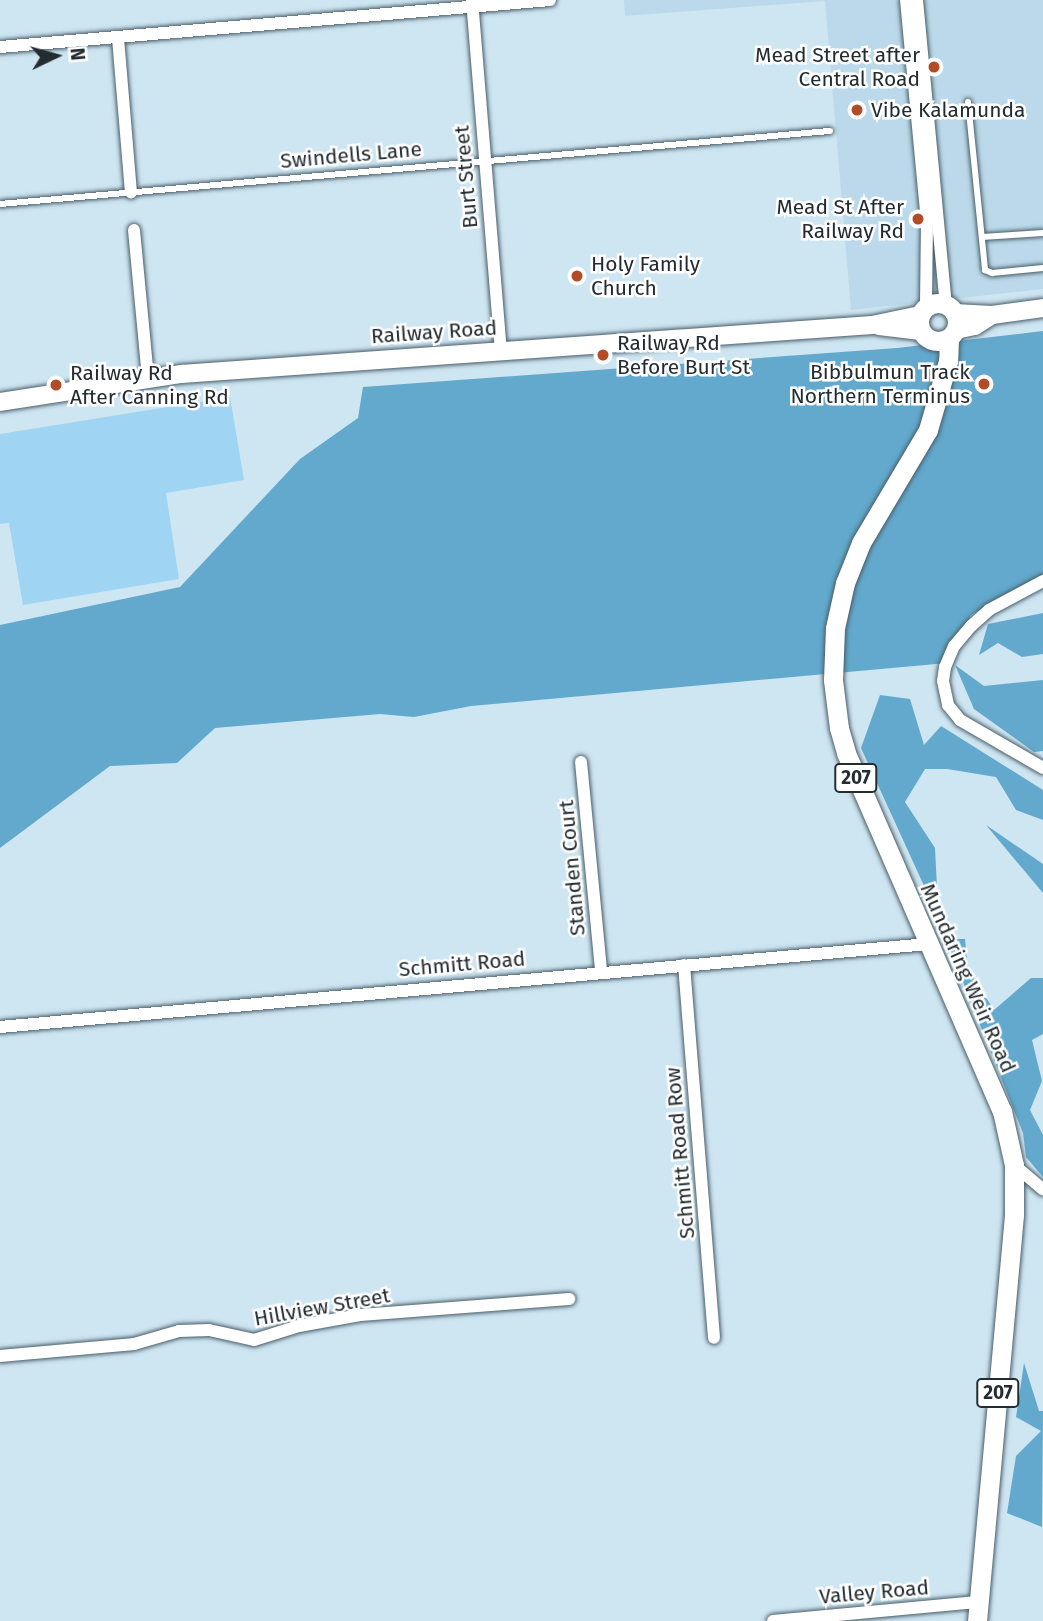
<!DOCTYPE html>
<html>
<head>
<meta charset="utf-8">
<style>
	body { margin:0 }
	#map { position:relative; width:1043px; height:1621px; overflow:hidden; background:#cee5f2; font-family:"Fira Sans",sans-serif }
	div>[style] { position:absolute }
	.built>* { inset:0; background:#bbd9ea }
	.green>* { inset:0; background:#9fd5f2 }
	.forest>* { inset:0; background:#62a9cd }
	.roads { filter:drop-shadow(0 0 2px #495d68) drop-shadow(0 0 2px #495d68) }
	.lane>* { height:6px; margin:-3px; padding:0 3px; transform-origin:3px; border-radius:3px; background:#fff }
	.street>* { height:12px; margin:-6px; padding:0 6px; transform-origin:6px; border-radius:6px; background:#fff }
	.secondary>* { height:18px; margin:-9px; padding:0 9px; transform-origin:9px; border-radius:9px; background:#fff }
	.primary>* { height:19px; margin:-9.5px; padding:0 9.5px; transform-origin:9.5px; border-radius:9.5px; background:#fff }
	.primary>.ring { margin:-9.5px; padding:0; box-sizing:content-box; background:none; border:19px solid #fff; border-radius:50% }
	.dots>* { width:19px; height:19px; translate:-50% -50%; box-sizing:border-box; border:4px solid #fff; border-radius:50% }
	span { translate:-50% -50%; white-space:nowrap; text-align:center; line-height:1.15; -webkit-text-stroke:5px #fff; paint-order:stroke }
	.shield-label span { padding:2px 5px; background:#fff; border:2px solid; border-radius:5px; -webkit-text-stroke-width:0 }
	.shield-label { font-size:19px; color:#232c30; font-weight:700 }
	.poi-label { font-size:21px; color:#232c30 }
	.right { translate:-100% -50%; text-align:right }
	.left { translate:0 -50%; text-align:left }
	.street-label { font-size:21px; color:#232c30 }
	.north { position:absolute; left:21px; top:21px; width:70px; height:70px; -webkit-text-stroke:5px #fff; paint-order:stroke; rotate:85deg; font-size:19px; font-weight:700; line-height:28px; text-align:center; color:#232c30 }
	.north::after { content:''; display:block; margin:auto; width:24px; height:32px; background:#232c30; clip-path:polygon(50% 0,100% 100%,50% 72%,0 100%) }
</style>
</head>
<body>
<div id="map">
	<div class="built">
		<i style="clip-path:polygon(624px 0,1043px 0,1043px 289px,851px 310px,825px 1px,625px 16px)"></i>
	</div>
	<div class="green">
		<i style="clip-path:polygon(230px 397px,244px 480px,166px 493px,179px 579px,23px 605px,9px 523px,0 524px,0 434px)"></i>
	</div>
	<div class="forest">
		<i style="clip-path:polygon(1043px 331px,1043px 575px,971px 615px,947px 663px,471px 706px,414px 717px,380px 714px,215px 728px,177px 763px,110px 766px,0 848px,0 625px,180px 587px,300px 459px,358px 418px,363px 387px,897px 348px)"></i>
		<i style="clip-path:polygon(1043px 613px,1043px 654px,1022px 657px,998px 643px,979px 655px,988px 624px)"></i>
		<i style="clip-path:polygon(955px 665px,984px 686px,1043px 680px,1043px 751px,1034px 752px,974px 709px)"></i>
		<i style="clip-path:polygon(880px 695px,910px 699px,924px 745px,941px 726px,1043px 790px,1043px 820px,1016px 810px,996px 777px,947px 769px,925px 769px,905px 802px,935px 848px,937px 888px,925px 888px,861px 748px)"></i>
		<i style="clip-path:polygon(986px 825px,1043px 864px,1043px 893px)"></i>
		<i style="clip-path:polygon(946px 939px,965px 939px,968px 970px,994px 1010px,1031px 978px,1043px 978px,1043px 1034px,1032px 1040px,1042px 1081px,1030px 1110px,1043px 1135px,1043px 1177px,1026px 1157px,1023px 1133px)"></i>
		<i style="clip-path:polygon(1024px 1363px,1039px 1411px,1043px 1411px,1042px 1527px,1007px 1513px,1016px 1456px,1041px 1431px,1016px 1417px)"></i>
	</div>
	<div class="roads">
		<div class="lane">
			<i style="left:968px;top:102px;width:169px;rotate:84.2deg"></i>
			<i style="left:985px;top:270px;width:8px;rotate:23deg"></i>
			<i style="left:992px;top:273px;width:51px;rotate:-5.6deg"></i>
			<i style="left:0;top:204px;width:833px;rotate:-5.03deg"></i>
			<i style="left:982px;top:237px;width:61px;rotate:-3.8deg"></i>
		</div>
		<div class="street">
			<i style="left:472px;top:0;width:351px;rotate:85.3deg"></i>
			<i style="left:906px;top:0;width:223px;rotate:84.6deg"></i>
			<i style="left:927px;top:222px;width:85px;rotate:90.7deg"></i>
			<i style="left:917px;top:0;width:306px;rotate:84.6deg"></i>
			<i style="left:118px;top:38px;width:155px;rotate:85.2deg"></i>
			<i style="left:0;top:47px;width:552px;rotate:-4.88deg"></i>
			<i style="left:134px;top:230px;width:148px;rotate:84.6deg"></i>
			<i style="left:1043px;top:581px;width:61px;rotate:151.8deg"></i>
			<i style="left:989px;top:610px;width:24px;rotate:138deg"></i>
			<i style="left:971px;top:626px;width:26px;rotate:130deg"></i>
			<i style="left:954px;top:646px;width:23px;rotate:113deg"></i>
			<i style="left:945px;top:667px;width:14px;rotate:98deg"></i>
			<i style="left:943px;top:681px;width:25px;rotate:78deg"></i>
			<i style="left:948px;top:705px;width:19px;rotate:51deg"></i>
			<i style="left:960px;top:720px;width:96px;rotate:30deg"></i>
			<i style="left:581px;top:762px;width:210px;rotate:84.5deg"></i>
			<i style="left:684px;top:965px;width:374px;rotate:85.4deg"></i>
			<i style="left:0;top:1027px;width:932px;rotate:-5.11deg"></i>
			<i style="left:1014px;top:1165px;width:38px;rotate:40deg"></i>
			<i style="left:0;top:1356px;width:135px;rotate:-5.1deg"></i>
			<i style="left:134px;top:1344px;width:47px;rotate:-16.1deg"></i>
			<i style="left:179px;top:1331px;width:30px;rotate:-2deg"></i>
			<i style="left:209px;top:1330px;width:46px;rotate:12.5deg"></i>
			<i style="left:254px;top:1340px;width:47px;rotate:-17.3deg"></i>
			<i style="left:299px;top:1326px;width:62px;rotate:-10.2deg"></i>
			<i style="left:360px;top:1315px;width:210px;rotate:-4.4deg"></i>
			<i style="left:773px;top:1621px;width:207px;rotate:-5.3deg"></i>
		</div>
		<div class="secondary">
			<i style="left:954px;top:313px;width:38px;rotate:3deg"></i>
			<i style="left:992px;top:315px;width:51px;rotate:-7.8deg"></i>
			<i style="left:879px;top:326px;width:42px;rotate:6.8deg"></i>
			<i style="left:956px;top:330px;width:19px;rotate:-12deg"></i>
			<i style="left:975px;top:326px;width:20px;rotate:-33deg"></i>
			<i style="left:0;top:402px;width:183px;rotate:-8.8deg"></i>
			<i style="left:181px;top:374px;width:693px;rotate:-4.06deg"></i>
			<i style="left:872px;top:325px;width:49px;rotate:-11.8deg"></i>
		</div>
		<div class="primary">
			<i class="ring" style="left:919px;top:303px;width:19px;height:19px"></i>
			<i style="left:949px;top:338px;width:23px;rotate:92deg"></i>
			<i style="left:948px;top:361px;width:72px;rotate:106.2deg"></i>
			<i style="left:928px;top:430px;width:131px;rotate:120.7deg"></i>
			<i style="left:861px;top:543px;width:43px;rotate:111.8deg"></i>
			<i style="left:845px;top:583px;width:46px;rotate:102.5deg"></i>
			<i style="left:835px;top:628px;width:52px;rotate:92.2deg"></i>
			<i style="left:833px;top:680px;width:48px;rotate:82.9deg"></i>
			<i style="left:839px;top:728px;width:26px;rotate:74deg"></i>
			<i style="left:846px;top:753px;width:391px;rotate:66.5deg"></i>
			<i style="left:1002px;top:1111px;width:55px;rotate:77.5deg"></i>
			<i style="left:1014px;top:1165px;width:50px;rotate:90deg"></i>
			<i style="left:1014px;top:1215px;width:408px;rotate:95.2deg"></i>
		</div>
	</div>
	<div class="dots">
		<i style="left:934px;top:67px;background:#b34c26"></i>
		<i style="left:857px;top:110px;background:#b34c26"></i>
		<i style="left:918px;top:219px;background:#b34c26"></i>
		<i style="left:577px;top:276px;background:#b34c26"></i>
		<i style="left:603px;top:355px;background:#b34c26"></i>
		<i style="left:984px;top:384px;background:#b34c26"></i>
		<i style="left:56px;top:385px;background:#b34c26"></i>
	</div>
	<div class="shield-label">
		<span style="left:856px;top:778px">207</span>
		<span style="left:998px;top:1393px">207</span>
	</div>
	<div class="poi-label">
		<span class="right" style="left:920px;top:67px">Mead Street after<br>Central Road</span>
		<span class="left" style="left:871px;top:110px">Vibe Kalamunda</span>
		<span class="right" style="left:904px;top:219px">Mead St After<br>Railway Rd</span>
		<span class="left" style="left:591px;top:276px">Holy Family<br>Church</span>
		<span class="left" style="left:617px;top:355px">Railway Rd<br>Before Burt St</span>
		<span class="right" style="left:970px;top:384px">Bibbulmun Track<br>Northern Terminus</span>
		<span class="left" style="left:70px;top:385px">Railway Rd<br>After Canning Rd</span>
	</div>
	<div class="street-label">
		<span style="left:351px;top:155px;rotate:-5deg">Swindells Lane</span>
		<span style="left:466px;top:177px;rotate:-95deg">Burt Street</span>
		<span style="left:434px;top:332px;rotate:-4deg">Railway Road</span>
		<span style="left:572px;top:868px;rotate:-95deg">Standen Court</span>
		<span style="left:462px;top:964px;rotate:-5deg">Schmitt Road</span>
		<span style="left:968px;top:978px;rotate:66deg">Mundaring Weir Road</span>
		<span style="left:680px;top:1153px;rotate:-95deg">Schmitt Road Row</span>
		<span style="left:322px;top:1307px;rotate:-10deg">Hillview Street</span>
		<span style="left:874px;top:1592px;rotate:-5deg">Valley Road</span>
	</div>
	<div class="north">N</div>
</div>
</body>
</html>
